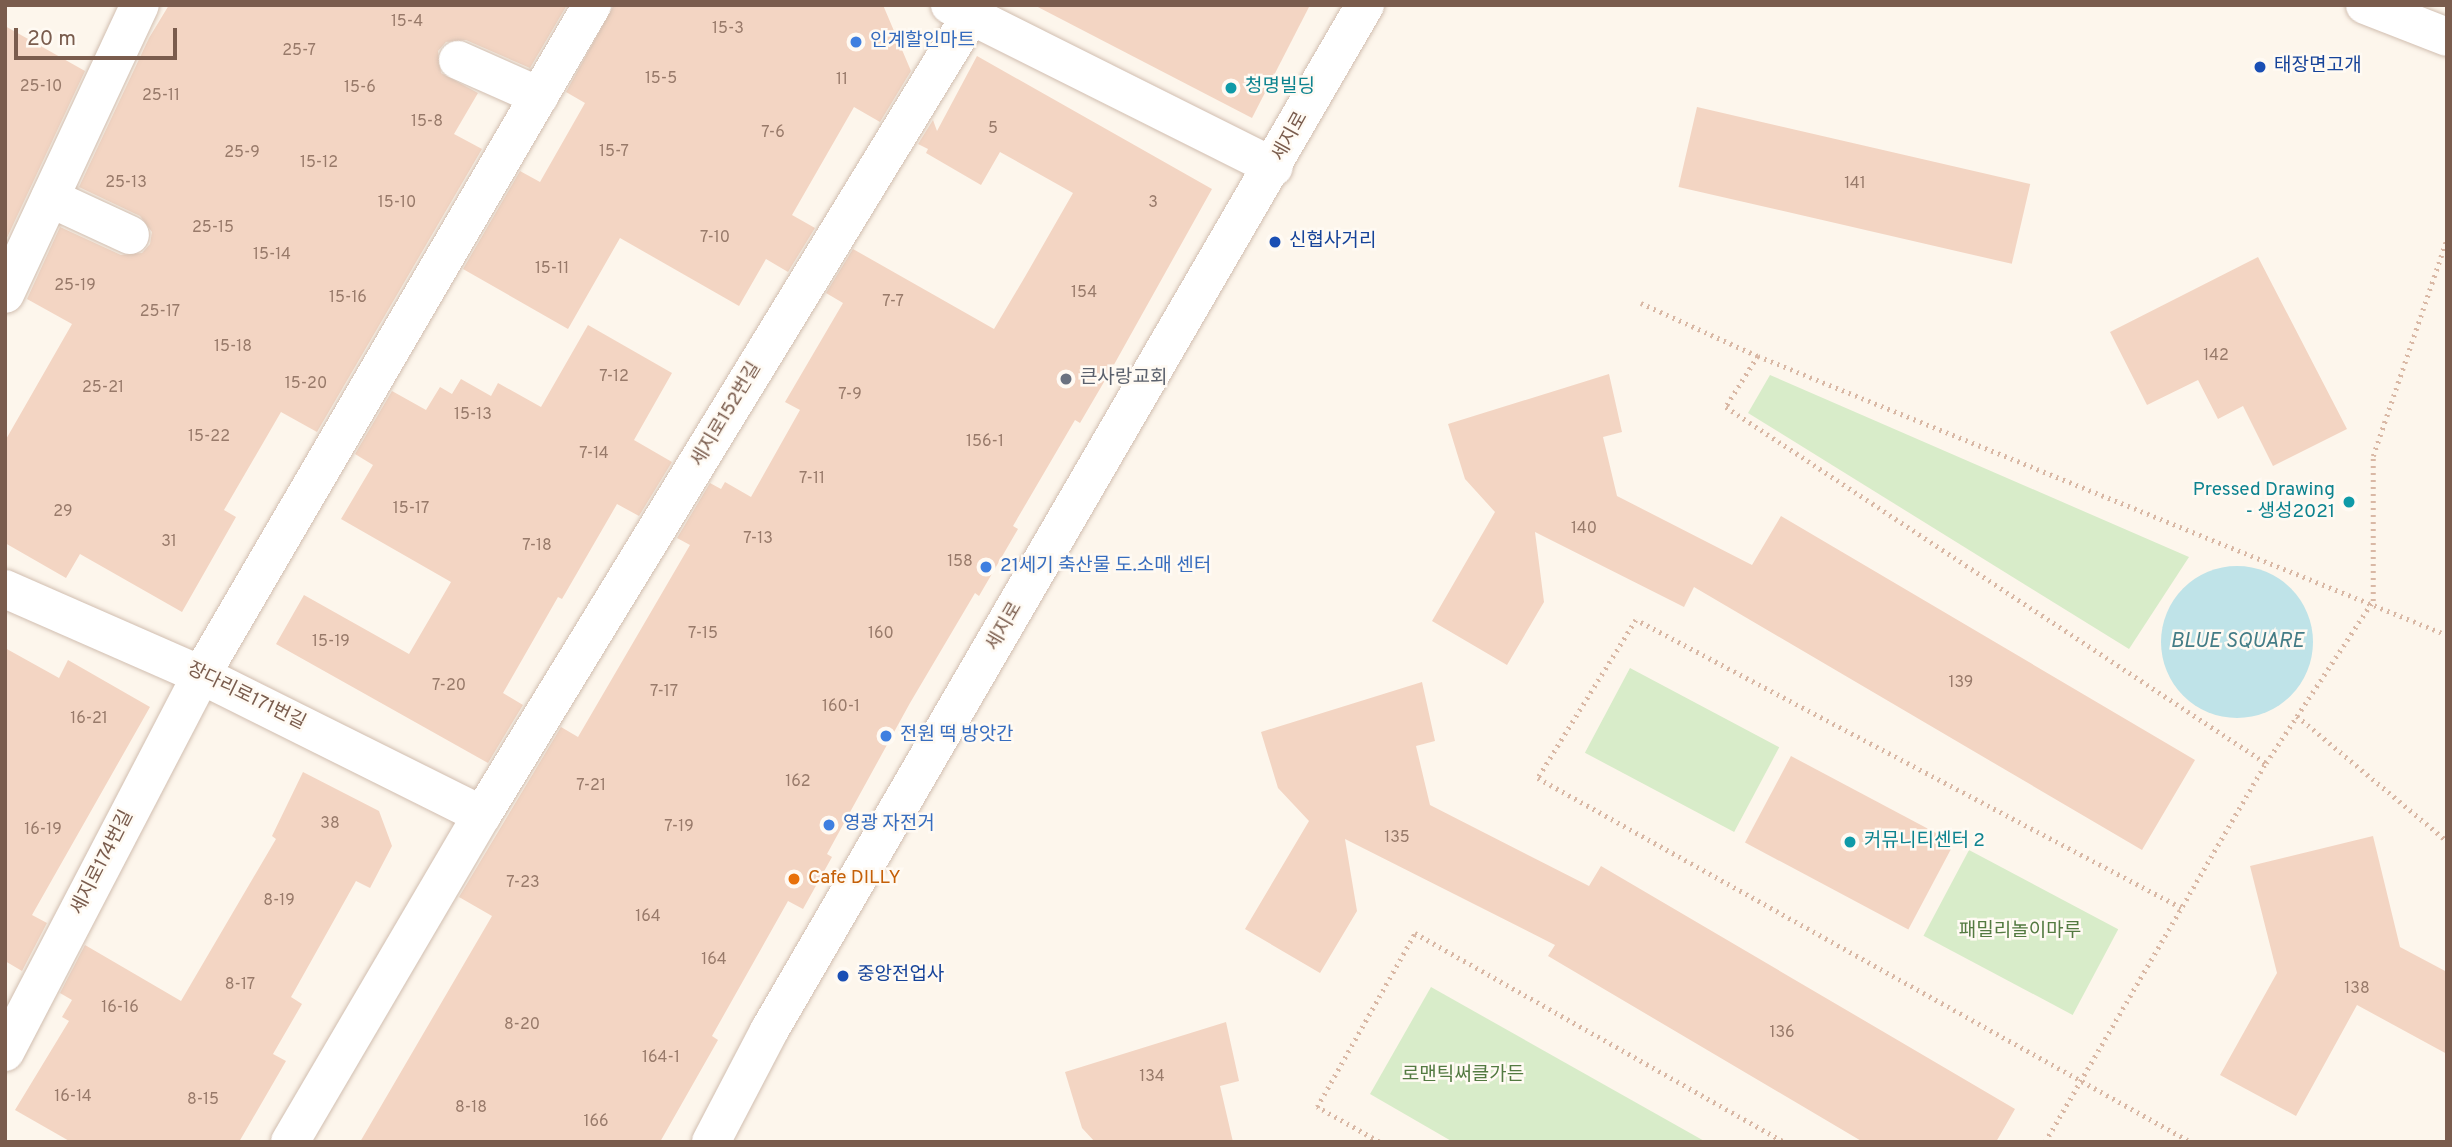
<!DOCTYPE html>
<html>
<head>
<meta charset="utf-8">
<style>
	body { margin:0 }
	#map { position:relative; width:2452px; height:1147px; overflow:hidden; background:#fdf6ec; font-family:Overpass,"Noto Sans KR",sans-serif }
	div>[style] { position:absolute }
	.green>* { inset:0; background:#d8ecc9; transform-origin:0 0 }
	.water>* { inset:0; background:#bfe3e8 }
	.round { border-radius:50% }
	.building>* { inset:0; background:#f3d5c3; transform-origin:0 0 }
	.path>* { height:4.5px; margin-top:-2.25px; transform-origin:0; background:repeating-linear-gradient(90deg,#d9b8a5 0 2px,transparent 0 7px) }
	.roads { filter:drop-shadow(0 0 2px #d1beb0) drop-shadow(0 0 2px #d1beb0) }
	.minor>* { height:38px; margin:-19px; padding:0 19px; transform-origin:19px; border-radius:19px; background:#fff }
	.dots>* { width:19px; height:19px; translate:-50% -50%; box-sizing:border-box; border:4px solid #fffaf3; border-radius:50% }
	span { translate:-50% -50%; white-space:nowrap; text-align:center; line-height:1.15; -webkit-text-stroke:5px #fffaf3; paint-order:stroke }
	.number-label { font-size:16px; color:#987a6a }
	.number-label span { -webkit-text-stroke-width:0 }
	.shop-label { font-size:19px; color:#366cbe }
	.left { translate:0 -50%; text-align:left }
	.transit-label { font-size:19px; color:#164399 }
	.culture-label { font-size:19px; color:#0d838f }
	.right { translate:-100% -50%; text-align:right }
	.street-label { font-size:19px; color:#7a5c4d }
	.worship-label { font-size:19px; color:#5b616d }
	.food-label { font-size:19px; color:#c56008 }
	.park-label { font-size:19px; color:#537a41 }
	.water-label { font-size:21px; color:#437c86; font-style:italic }
	.frame { position:absolute; inset:0; border:7px solid #7a5c4d; pointer-events:none }
	.scale { position:absolute; left:14px; top:28px; width:163px; height:32px; box-sizing:border-box; border:4px solid #7a5c4d; border-top:0; padding-left:9px; font-size:21px; line-height:24px; white-space:nowrap; color:#7a5c4d; -webkit-text-stroke:5px #fffaf3; paint-order:stroke }
</style>
</head>
<body>
<div id="map">
	<div class="green">
		<i style="clip-path:polygon(1770px 375px,2189px 557px,2129px 649px,1748px 413px)"></i>
		<i style="left:1630px;top:668px;width:169px;height:96px;rotate:28deg"></i>
		<i style="left:1969px;top:850px;width:169px;height:97px;rotate:28deg"></i>
		<i style="clip-path:polygon(1431px 987px,1706px 1142px,1453px 1142px,1370px 1094px)"></i>
	</div>
	<div class="water">
		<i class="round" style="left:2161px;top:566px;width:152px;height:152px"></i>
	</div>
	<div class="building">
		<i style="clip-path:polygon(169px 5px,567px 5px,530px 68px,466px 40px,446px 42px,438px 51px,441px 73px,478px 93px,454px 134px,482px 149px,317px 432px,281px 412px,224px 510px,236px 517px,182px 612px,80px 554px,66px 578px,5px 543px,5px 441px,72px 324px,27px 299px,60px 227px,121px 255px,142px 253px,150px 244px,152px 232px,140px 216px,79px 187px,149px 38px)"></i>
		<i style="clip-path:polygon(614px 5px,883px 5px,911px 71px,880px 122px,854px 107px,792px 215px,815px 228px,788px 272px,766px 259px,739px 306px,620px 238px,568px 329px,463px 269px,520px 171px,540px 182px,585px 103px,566px 92px)"></i>
		<i style="clip-path:polygon(1034px 5px,1310px 5px,1252px 118px)"></i>
		<i style="clip-path:polygon(5px 26px,85px 71px,5px 242px)"></i>
		<i style="clip-path:polygon(977px 56px,1212px 189px,1111px 370px,1080px 423px,1075px 420px,1013px 526px,1018px 529px,979px 596px,975px 593px,910px 703px,827px 854px,832px 857px,803px 909px,788px 901px,712px 1036px,718px 1040px,660px 1142px,360px 1142px,492px 916px,459px 897px,561px 727px,578px 737px,690px 545px,677px 538px,710px 483px,721px 489px,725px 482px,751px 497px,800px 410px,785px 402px,843px 303px,826px 293px,853px 249px,994px 329px,1026px 275px,1073px 193px,1000px 152px,981px 185px,926px 153px,928px 149px,918px 144px,933px 120px,937px 131px)"></i>
		<i style="left:1697px;top:107px;width:342px;height:82px;rotate:13deg"></i>
		<i style="clip-path:polygon(2258px 257px,2347px 429px,2273px 466px,2243px 406px,2218px 419px,2198px 380px,2147px 405px,2110px 332px)"></i>
		<i style="clip-path:polygon(588px 325px,672px 373px,634px 440px,672px 462px,639px 516px,617px 504px,562px 599px,558px 597px,503px 693px,523px 705px,488px 763px,276px 644px,304px 595px,409px 654px,451px 582px,341px 519px,373px 465px,355px 454px,392px 391px,426px 410px,440px 387px,452px 394px,461px 379px,491px 396px,498px 383px,541px 407px)"></i>
		<i style="clip-path:polygon(1609px 374px,1622px 432px,1603px 437px,1617px 496px,1752px 565px,1781px 516px,2195px 760px,2142px 850px,1694px 587px,1684px 607px,1535px 532px,1544px 602px,1507px 665px,1432px 621px,1495px 512px,1465px 479px,1448px 424px)"></i>
		<i style="clip-path:polygon(5px 648px,59px 678px,68px 660px,150px 707px,32px 915px,47px 923px,22px 971px,5px 961px)"></i>
		<i style="clip-path:polygon(1422px 682px,1435px 741px,1416px 746px,1430px 805px,1589px 886px,1601px 866px,2015px 1109px,1996px 1142px,1863px 1142px,1548px 956px,1555px 945px,1345px 839px,1357px 911px,1320px 973px,1245px 929px,1309px 821px,1278px 788px,1261px 732px)"></i>
		<i style="left:1791px;top:756px;width:185px;height:98px;rotate:28deg"></i>
		<i style="clip-path:polygon(303px 772px,379px 811px,392px 846px,370px 888px,356px 881px,291px 997px,302px 1004px,273px 1054px,286px 1061px,239px 1142px,71px 1142px,15px 1110px,69px 1021px,62px 1017px,72px 1000px,60px 993px,85px 945px,181px 1001px,276px 839px,272px 836px)"></i>
		<i style="clip-path:polygon(2373px 836px,2400px 947px,2447px 972px,2447px 1054px,2357px 1005px,2296px 1116px,2220px 1075px,2277px 973px,2250px 866px)"></i>
		<i style="clip-path:polygon(1226px 1022px,1239px 1081px,1220px 1086px,1233px 1142px,1095px 1142px,1082px 1128px,1065px 1072px)"></i>
	</div>
	<div class="path">
		<i style="left:1641px;top:303px;width:128px;rotate:24.4deg"></i>
		<i style="left:1758px;top:356px;width:743px;rotate:22.04deg"></i>
		<i style="left:1758px;top:356px;width:60px;rotate:122.1deg"></i>
		<i style="left:1726px;top:407px;width:647px;rotate:33.4deg"></i>
		<i style="left:2297px;top:716px;width:195px;rotate:39.8deg"></i>
		<i style="left:2181px;top:908px;width:616px;rotate:-152.15deg"></i>
		<i style="left:1636px;top:620px;width:186px;rotate:121.8deg"></i>
		<i style="left:1538px;top:778px;width:748px;rotate:29.14deg"></i>
		<i style="left:1379px;top:1142px;width:71px;rotate:-150.6deg"></i>
		<i style="left:1317px;top:1107px;width:200px;rotate:-60.6deg"></i>
		<i style="left:1415px;top:933px;width:425px;rotate:29.5deg"></i>
		<i style="left:2045px;top:1142px;width:439px;rotate:-59.8deg"></i>
		<i style="left:2266px;top:763px;width:194px;rotate:-56.6deg"></i>
		<i style="left:2373px;top:601px;width:145px;rotate:-90deg"></i>
		<i style="left:2373px;top:456px;width:229px;rotate:-71.2deg"></i>
		<i style="left:2443px;top:1142px;width:7px;rotate:-56deg"></i>
	</div>
	<div class="roads">
		<div class="minor">
			<i style="left:950px;top:5px;width:362px;rotate:26.6deg"></i>
			<i style="left:2365px;top:5px;width:88px;rotate:21.3deg"></i>
			<i style="left:458px;top:60px;width:89px;rotate:24deg"></i>
			<i style="left:50px;top:198px;width:88px;rotate:24.8deg"></i>
			<i style="left:5px;top:294px;width:319px;rotate:-65deg"></i>
			<i style="left:5px;top:589px;width:214px;rotate:23.7deg"></i>
			<i style="left:201px;top:675px;width:314px;rotate:26.5deg"></i>
			<i style="left:5px;top:1052px;width:425px;rotate:-62.5deg"></i>
			<i style="left:201px;top:675px;width:776px;rotate:-59.73deg"></i>
			<i style="left:290px;top:1142px;width:379px;rotate:-59.6deg"></i>
			<i style="left:482px;top:815px;width:938px;rotate:-58.56deg"></i>
			<i style="left:711px;top:1142px;width:125px;rotate:-62.4deg"></i>
			<i style="left:769px;top:1031px;width:1187px;rotate:-59.85deg"></i>
		</div>
	</div>
	<div class="dots">
		<i style="left:856px;top:42px;background:#3f7fe0"></i>
		<i style="left:2260px;top:67px;background:#1a4fb4"></i>
		<i style="left:1231px;top:88px;background:#0f9aa8"></i>
		<i style="left:1275px;top:242px;background:#1a4fb4"></i>
		<i style="left:1066px;top:379px;background:#6b7280"></i>
		<i style="left:2349px;top:502px;background:#0f9aa8"></i>
		<i style="left:986px;top:567px;background:#3f7fe0"></i>
		<i style="left:886px;top:736px;background:#3f7fe0"></i>
		<i style="left:829px;top:825px;background:#3f7fe0"></i>
		<i style="left:1850px;top:842px;background:#0f9aa8"></i>
		<i style="left:794px;top:879px;background:#e8710a"></i>
		<i style="left:843px;top:976px;background:#1a4fb4"></i>
	</div>
	<div class="number-label">
		<span style="left:407px;top:22px">15-4</span>
		<span style="left:728px;top:29px">15-3</span>
		<span style="left:299px;top:51px">25-7</span>
		<span style="left:661px;top:79px">15-5</span>
		<span style="left:842px;top:80px">11</span>
		<span style="left:41px;top:87px">25-10</span>
		<span style="left:360px;top:88px">15-6</span>
		<span style="left:161px;top:96px">25-11</span>
		<span style="left:427px;top:122px">15-8</span>
		<span style="left:993px;top:129px">5</span>
		<span style="left:773px;top:133px">7-6</span>
		<span style="left:614px;top:152px">15-7</span>
		<span style="left:242px;top:153px">25-9</span>
		<span style="left:319px;top:163px">15-12</span>
		<span style="left:126px;top:183px">25-13</span>
		<span style="left:1855px;top:184px">141</span>
		<span style="left:397px;top:203px">15-10</span>
		<span style="left:1153px;top:203px">3</span>
		<span style="left:213px;top:228px">25-15</span>
		<span style="left:715px;top:238px">7-10</span>
		<span style="left:272px;top:255px">15-14</span>
		<span style="left:552px;top:269px">15-11</span>
		<span style="left:75px;top:286px">25-19</span>
		<span style="left:1084px;top:293px">154</span>
		<span style="left:348px;top:298px">15-16</span>
		<span style="left:893px;top:302px">7-7</span>
		<span style="left:160px;top:312px">25-17</span>
		<span style="left:233px;top:347px">15-18</span>
		<span style="left:2216px;top:356px">142</span>
		<span style="left:614px;top:377px">7-12</span>
		<span style="left:306px;top:384px">15-20</span>
		<span style="left:103px;top:388px">25-21</span>
		<span style="left:850px;top:395px">7-9</span>
		<span style="left:473px;top:415px">15-13</span>
		<span style="left:209px;top:437px">15-22</span>
		<span style="left:985px;top:442px">156-1</span>
		<span style="left:594px;top:454px">7-14</span>
		<span style="left:812px;top:479px">7-11</span>
		<span style="left:411px;top:509px">15-17</span>
		<span style="left:63px;top:512px">29</span>
		<span style="left:1584px;top:529px">140</span>
		<span style="left:758px;top:539px">7-13</span>
		<span style="left:169px;top:542px">31</span>
		<span style="left:537px;top:546px">7-18</span>
		<span style="left:960px;top:562px">158</span>
		<span style="left:703px;top:634px">7-15</span>
		<span style="left:881px;top:634px">160</span>
		<span style="left:331px;top:642px">15-19</span>
		<span style="left:1961px;top:683px">139</span>
		<span style="left:449px;top:686px">7-20</span>
		<span style="left:664px;top:692px">7-17</span>
		<span style="left:841px;top:707px">160-1</span>
		<span style="left:89px;top:719px">16-21</span>
		<span style="left:798px;top:782px">162</span>
		<span style="left:591px;top:786px">7-21</span>
		<span style="left:330px;top:824px">38</span>
		<span style="left:679px;top:827px">7-19</span>
		<span style="left:43px;top:830px">16-19</span>
		<span style="left:1397px;top:838px">135</span>
		<span style="left:523px;top:883px">7-23</span>
		<span style="left:279px;top:901px">8-19</span>
		<span style="left:648px;top:917px">164</span>
		<span style="left:714px;top:960px">164</span>
		<span style="left:240px;top:985px">8-17</span>
		<span style="left:2357px;top:989px">138</span>
		<span style="left:120px;top:1008px">16-16</span>
		<span style="left:522px;top:1025px">8-20</span>
		<span style="left:1782px;top:1033px">136</span>
		<span style="left:661px;top:1058px">164-1</span>
		<span style="left:1152px;top:1077px">134</span>
		<span style="left:73px;top:1097px">16-14</span>
		<span style="left:203px;top:1100px">8-15</span>
		<span style="left:471px;top:1108px">8-18</span>
		<span style="left:596px;top:1122px">166</span>
	</div>
	<div class="shop-label">
		<span class="left" style="left:870px;top:42px">인계할인마트</span>
		<span class="left" style="left:1000px;top:567px">21세기 축산물 도.소매 센터</span>
		<span class="left" style="left:900px;top:736px">전원 떡 방앗간</span>
		<span class="left" style="left:843px;top:825px">영광 자전거</span>
	</div>
	<div class="transit-label">
		<span class="left" style="left:2274px;top:67px">태장면고개</span>
		<span class="left" style="left:1289px;top:242px">신협사거리</span>
		<span class="left" style="left:857px;top:976px">중앙전업사</span>
	</div>
	<div class="culture-label">
		<span class="left" style="left:1245px;top:88px">청명빌딩</span>
		<span class="right" style="left:2335px;top:502px">Pressed Drawing<br>- 생성2021</span>
		<span class="left" style="left:1864px;top:842px">커뮤니티센터 2</span>
	</div>
	<div class="street-label">
		<span style="left:1291px;top:137px;rotate:-61deg">세지로</span>
		<span style="left:727px;top:415px;rotate:-59deg">세지로152번길</span>
		<span style="left:1005px;top:627px;rotate:-60deg">세지로</span>
		<span style="left:246px;top:697px;rotate:26deg">장다리로171번길</span>
		<span style="left:103px;top:863px;rotate:-63deg">세지로174번길</span>
	</div>
	<div class="worship-label">
		<span class="left" style="left:1080px;top:379px">큰사랑교회</span>
	</div>
	<div class="food-label">
		<span class="left" style="left:808px;top:879px">Cafe DILLY</span>
	</div>
	<div class="park-label">
		<span style="left:2020px;top:932px">패밀리놀이마루</span>
		<span style="left:1463px;top:1076px">로맨틱써클가든</span>
	</div>
	<div class="water-label">
		<span style="left:2237px;top:642px">BLUE SQUARE</span>
	</div>
	<div class="frame"></div>
	<div class="scale">20 m</div>
</div>
</body>
</html>
